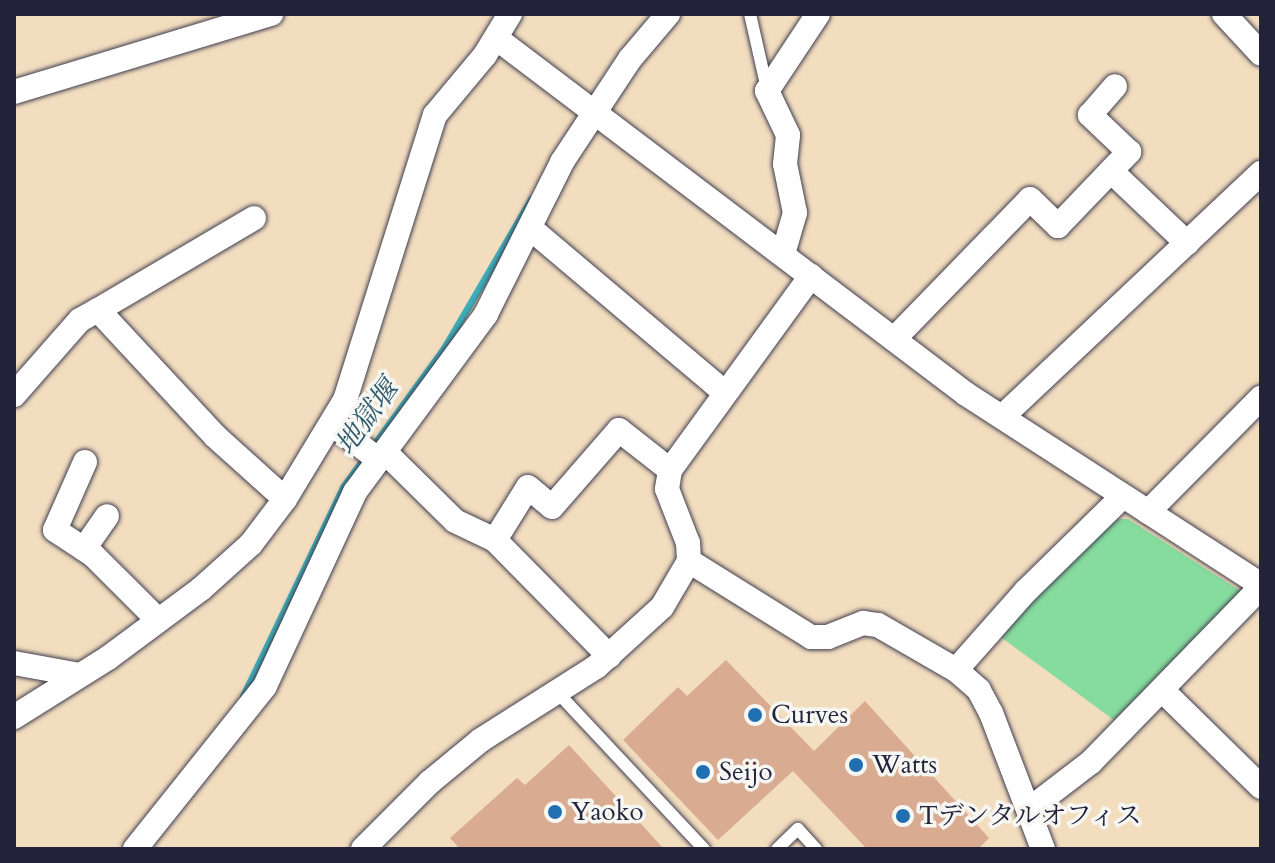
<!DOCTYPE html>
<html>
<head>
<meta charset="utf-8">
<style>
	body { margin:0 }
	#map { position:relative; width:1275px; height:863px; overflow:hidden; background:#f2ddbf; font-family:Cardo,"Noto Serif JP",serif }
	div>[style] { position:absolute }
	.green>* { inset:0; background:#86dc9f }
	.stream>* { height:7px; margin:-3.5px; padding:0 3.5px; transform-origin:3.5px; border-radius:3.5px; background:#3eaeb9 }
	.building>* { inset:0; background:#d9ab91 }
	.roads { filter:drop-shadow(0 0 2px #413e4f) drop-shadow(0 0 2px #413e4f) }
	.lane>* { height:12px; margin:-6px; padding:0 6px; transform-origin:6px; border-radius:6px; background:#fff }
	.street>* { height:24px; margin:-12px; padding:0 12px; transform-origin:12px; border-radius:12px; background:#fff }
	.dots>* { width:22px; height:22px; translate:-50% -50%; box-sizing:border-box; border:4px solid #f6f6f2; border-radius:50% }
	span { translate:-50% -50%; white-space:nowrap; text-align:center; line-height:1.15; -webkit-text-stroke:7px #f6f6f2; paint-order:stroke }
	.poi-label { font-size:26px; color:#22223b }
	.left { translate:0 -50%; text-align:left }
	.water-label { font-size:28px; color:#2d5a6d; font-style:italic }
	.frame { position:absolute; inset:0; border:16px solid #22223b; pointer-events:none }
</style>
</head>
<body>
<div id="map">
	<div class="green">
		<i style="clip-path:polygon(1115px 519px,1128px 519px,1242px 592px,1118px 723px,998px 635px)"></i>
	</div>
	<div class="stream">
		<i style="left:243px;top:696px;width:232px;rotate:-64.4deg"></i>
		<i style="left:343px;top:487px;width:172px;rotate:-54deg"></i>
		<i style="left:444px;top:348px;width:173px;rotate:-59.7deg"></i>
	</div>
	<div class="building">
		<i style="clip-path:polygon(726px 660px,814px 751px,865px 701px,989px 838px,978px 849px,867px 849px,793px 771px,718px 840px,623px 740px,678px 687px,687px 696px)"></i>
		<i style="clip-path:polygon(569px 745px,664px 849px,460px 849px,450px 838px,517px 778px,525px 785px)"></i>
	</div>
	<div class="roads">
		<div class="lane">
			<i style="left:750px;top:14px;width:77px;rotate:77.2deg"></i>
			<i style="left:558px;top:693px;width:214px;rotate:46.9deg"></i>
			<i style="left:777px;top:849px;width:29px;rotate:-44deg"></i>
			<i style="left:798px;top:829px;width:27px;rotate:48deg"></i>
		</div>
		<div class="street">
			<i style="left:1224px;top:14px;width:54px;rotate:47.2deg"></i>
			<i style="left:496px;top:38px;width:590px;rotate:37.14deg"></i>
			<i style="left:966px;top:394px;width:351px;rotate:32.9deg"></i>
			<i style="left:14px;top:92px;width:269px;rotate:-16.9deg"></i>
			<i style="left:1111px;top:171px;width:105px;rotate:43.5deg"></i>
			<i style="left:530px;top:228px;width:254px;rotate:40.2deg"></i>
			<i style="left:783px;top:254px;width:43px;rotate:-73.7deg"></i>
			<i style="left:795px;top:213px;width:50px;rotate:-101.5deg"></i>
			<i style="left:785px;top:164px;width:29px;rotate:-84deg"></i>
			<i style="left:788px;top:135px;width:49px;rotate:-115.5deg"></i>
			<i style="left:767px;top:91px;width:92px;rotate:-56.5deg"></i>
			<i style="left:98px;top:310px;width:181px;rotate:-30.5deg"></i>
			<i style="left:894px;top:339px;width:195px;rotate:-45.8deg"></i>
			<i style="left:1030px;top:199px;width:39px;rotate:44deg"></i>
			<i style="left:1058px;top:226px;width:103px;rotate:-46.2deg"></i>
			<i style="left:1129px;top:152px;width:54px;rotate:-136.5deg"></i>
			<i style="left:1090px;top:115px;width:38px;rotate:-49deg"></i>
			<i style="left:14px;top:395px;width:100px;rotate:-48.7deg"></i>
			<i style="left:80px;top:320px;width:21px;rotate:-29deg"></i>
			<i style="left:98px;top:310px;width:172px;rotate:47.1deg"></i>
			<i style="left:215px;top:436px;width:94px;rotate:42deg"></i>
			<i style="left:1002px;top:417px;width:356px;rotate:-43.3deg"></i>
			<i style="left:332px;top:424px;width:59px;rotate:37.5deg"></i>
			<i style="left:385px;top:452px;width:98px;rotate:44.6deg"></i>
			<i style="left:455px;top:521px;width:44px;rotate:25.4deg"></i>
			<i style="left:495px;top:540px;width:163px;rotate:45.5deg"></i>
			<i style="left:85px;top:462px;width:74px;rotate:113.8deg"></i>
			<i style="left:55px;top:530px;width:45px;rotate:33.3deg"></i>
			<i style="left:93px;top:555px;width:92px;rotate:45deg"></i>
			<i style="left:1148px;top:512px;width:161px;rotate:-45.3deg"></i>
			<i style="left:495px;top:540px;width:62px;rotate:-58.1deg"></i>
			<i style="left:528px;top:487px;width:31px;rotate:40deg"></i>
			<i style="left:552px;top:507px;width:102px;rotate:-49deg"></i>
			<i style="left:619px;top:430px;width:65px;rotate:38.1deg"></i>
			<i style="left:84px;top:549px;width:40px;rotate:-55.1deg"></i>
			<i style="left:689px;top:561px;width:144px;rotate:31.9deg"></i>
			<i style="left:811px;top:637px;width:17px"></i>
			<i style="left:828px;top:637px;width:38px;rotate:-22deg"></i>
			<i style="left:863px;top:623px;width:15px;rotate:8deg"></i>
			<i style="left:878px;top:625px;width:90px;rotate:30deg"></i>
			<i style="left:14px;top:663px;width:67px;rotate:10.3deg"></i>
			<i style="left:1163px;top:691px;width:137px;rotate:44.4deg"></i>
			<i style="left:14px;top:717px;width:111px;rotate:-32.1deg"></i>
			<i style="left:108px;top:658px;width:116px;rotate:-36.6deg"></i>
			<i style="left:201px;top:589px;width:67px;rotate:-42deg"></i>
			<i style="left:251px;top:544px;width:56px;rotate:-52.9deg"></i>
			<i style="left:285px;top:499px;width:116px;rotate:-58.8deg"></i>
			<i style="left:345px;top:400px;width:299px;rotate:-72.5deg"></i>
			<i style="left:435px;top:115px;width:78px;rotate:-50.2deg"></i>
			<i style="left:485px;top:55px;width:48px;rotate:-58.6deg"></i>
			<i style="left:1031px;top:808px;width:76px;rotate:-37.5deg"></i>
			<i style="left:1091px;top:762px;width:244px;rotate:-45.8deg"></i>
			<i style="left:135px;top:849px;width:208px;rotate:-51.4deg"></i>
			<i style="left:265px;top:686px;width:214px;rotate:-65.1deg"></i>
			<i style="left:355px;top:492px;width:221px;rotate:-53.6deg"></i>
			<i style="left:486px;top:314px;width:170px;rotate:-63.4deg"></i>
			<i style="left:562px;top:162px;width:123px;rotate:-56.6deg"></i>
			<i style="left:630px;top:59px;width:59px;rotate:-49.8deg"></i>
			<i style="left:363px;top:849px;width:95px;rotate:-45deg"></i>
			<i style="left:430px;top:782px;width:66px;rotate:-39.5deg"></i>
			<i style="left:481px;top:740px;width:136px;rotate:-32.4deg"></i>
			<i style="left:596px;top:667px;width:89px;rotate:-42.3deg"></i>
			<i style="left:662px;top:607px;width:53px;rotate:-59.6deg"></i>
			<i style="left:689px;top:561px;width:18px;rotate:-93deg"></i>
			<i style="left:688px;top:543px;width:58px;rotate:-111.3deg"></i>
			<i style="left:667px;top:489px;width:19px;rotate:-81deg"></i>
			<i style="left:670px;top:470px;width:240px;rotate:-54deg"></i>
			<i style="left:1043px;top:849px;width:146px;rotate:-110.9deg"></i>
			<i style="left:991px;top:713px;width:26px;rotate:-118deg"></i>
			<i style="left:979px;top:690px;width:30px;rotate:-139deg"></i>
			<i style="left:956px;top:670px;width:106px;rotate:-48.5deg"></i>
			<i style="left:1026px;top:591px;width:134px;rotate:-44.4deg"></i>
		</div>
	</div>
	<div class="dots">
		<i style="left:755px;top:715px;background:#1f6fb2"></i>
		<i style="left:856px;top:765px;background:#1f6fb2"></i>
		<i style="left:703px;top:772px;background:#1f6fb2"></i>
		<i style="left:555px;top:812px;background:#1f6fb2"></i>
		<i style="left:903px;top:816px;background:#1f6fb2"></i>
	</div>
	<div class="poi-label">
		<span class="left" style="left:771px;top:715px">Curves</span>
		<span class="left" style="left:872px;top:765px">Watts</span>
		<span class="left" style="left:719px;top:772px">Seijo</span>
		<span class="left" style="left:571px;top:812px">Yaoko</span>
		<span class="left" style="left:919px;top:816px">Tデンタルオフィス</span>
	</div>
	<div class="water-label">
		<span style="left:367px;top:417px;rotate:-54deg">地獄堰</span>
	</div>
	<div class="frame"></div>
</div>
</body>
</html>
